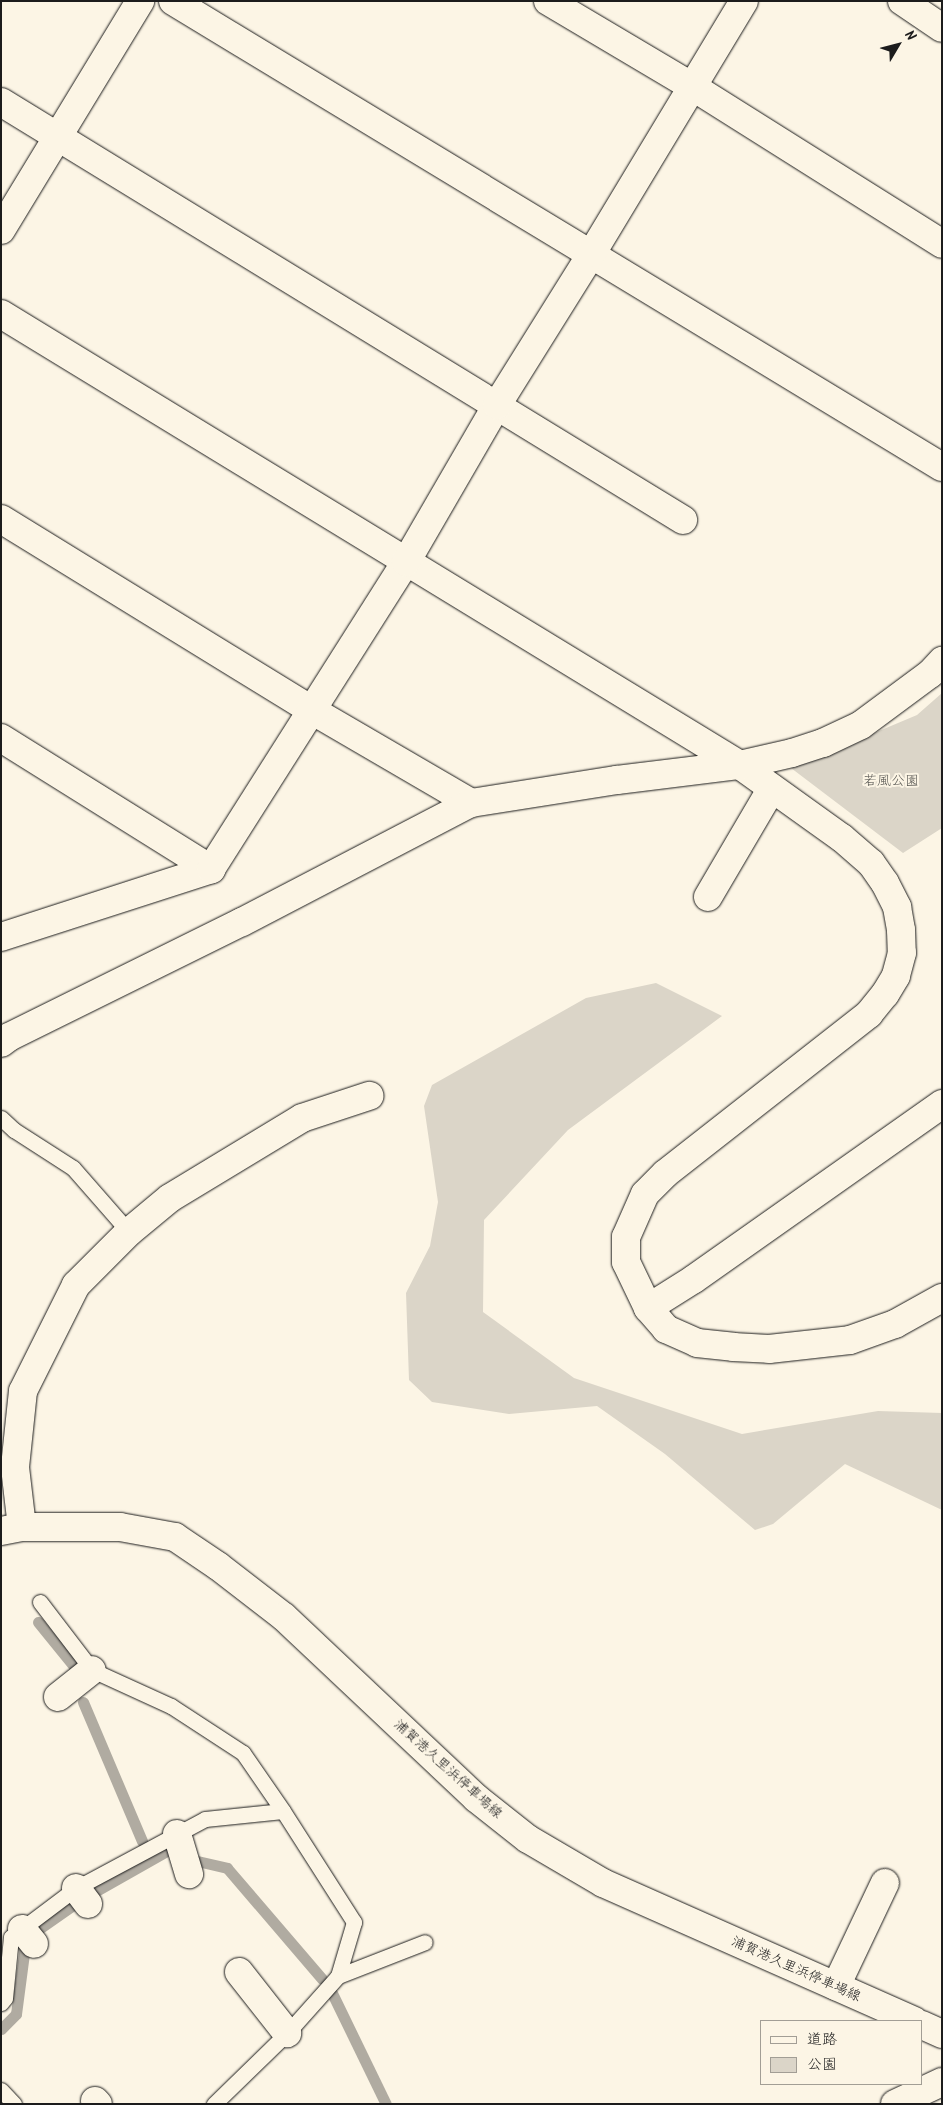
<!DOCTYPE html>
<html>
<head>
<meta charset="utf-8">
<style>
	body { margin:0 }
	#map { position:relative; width:943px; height:2105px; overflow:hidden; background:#fcf5e5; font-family:Kalam,"Klee One",sans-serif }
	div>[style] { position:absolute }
	.green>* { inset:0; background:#dbd5c8 }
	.stream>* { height:11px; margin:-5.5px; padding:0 5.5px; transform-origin:5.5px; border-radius:5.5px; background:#b0aba1 }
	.roads { filter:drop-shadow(0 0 1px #1c1c1c) drop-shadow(0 0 1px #1c1c1c) }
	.service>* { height:15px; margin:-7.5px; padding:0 7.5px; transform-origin:7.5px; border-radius:7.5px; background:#fcf5e5 }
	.minor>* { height:28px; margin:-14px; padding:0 14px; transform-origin:14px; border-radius:14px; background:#fcf5e5 }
	.tertiary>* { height:28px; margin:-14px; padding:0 14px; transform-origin:14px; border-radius:14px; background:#fcf5e5 }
	.secondary>* { height:28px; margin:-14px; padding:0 14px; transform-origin:14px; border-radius:14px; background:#fcf5e5 }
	span { translate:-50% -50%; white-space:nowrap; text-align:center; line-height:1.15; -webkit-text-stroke:4px #fcf5e5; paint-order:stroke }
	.park-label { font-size:14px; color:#555450 }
	.street-label { font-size:14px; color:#1c1c1c }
	.frame { position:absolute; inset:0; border:2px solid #1c1c1c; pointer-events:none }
	.legend { position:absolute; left:760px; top:2020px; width:162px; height:65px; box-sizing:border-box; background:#fcf5e5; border:1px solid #a29e95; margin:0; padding:6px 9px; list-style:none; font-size:15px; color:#1c1c1c }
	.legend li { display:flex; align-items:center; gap:10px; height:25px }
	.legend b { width:25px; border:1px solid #a29e95 }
	.north { position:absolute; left:873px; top:20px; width:50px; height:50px; -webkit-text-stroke:4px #fcf5e5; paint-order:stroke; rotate:53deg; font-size:14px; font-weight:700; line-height:20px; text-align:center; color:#1c1c1c }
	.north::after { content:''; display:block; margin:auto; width:18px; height:22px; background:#1c1c1c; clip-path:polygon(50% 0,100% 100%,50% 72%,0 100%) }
</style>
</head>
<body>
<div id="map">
	<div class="green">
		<i style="clip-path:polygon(942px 693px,942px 828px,903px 853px,791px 768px,917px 715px)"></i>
		<i style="clip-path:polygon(656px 983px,722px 1016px,568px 1130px,484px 1220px,483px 1312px,574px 1378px,742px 1434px,878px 1411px,942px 1413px,942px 1510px,845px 1464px,773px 1524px,755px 1530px,665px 1454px,597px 1406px,509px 1414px,432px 1402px,409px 1380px,406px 1293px,430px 1246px,438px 1202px,424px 1106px,432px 1085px,586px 998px)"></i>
	</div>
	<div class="stream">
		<i style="left:38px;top:1622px;width:60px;rotate:51deg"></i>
		<i style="left:83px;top:1702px;width:151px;rotate:67deg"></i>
		<i style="left:332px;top:1993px;width:123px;rotate:64.1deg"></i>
		<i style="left:1px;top:2029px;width:21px;rotate:-45deg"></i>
		<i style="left:16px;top:2014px;width:77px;rotate:-82.5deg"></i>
		<i style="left:26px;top:1938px;width:68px;rotate:-34.9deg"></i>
		<i style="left:82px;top:1899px;width:101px;rotate:-29.6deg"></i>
		<i style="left:170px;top:1849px;width:25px;rotate:26deg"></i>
		<i style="left:193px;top:1860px;width:35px;rotate:13deg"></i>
		<i style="left:227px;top:1868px;width:146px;rotate:49.4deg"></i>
	</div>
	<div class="roads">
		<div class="service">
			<i style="left:1px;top:1118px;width:18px;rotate:43deg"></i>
			<i style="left:14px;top:1130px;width:70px;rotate:32.8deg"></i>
			<i style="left:73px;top:1168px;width:85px;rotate:48.8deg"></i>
			<i style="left:40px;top:1602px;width:86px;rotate:52.6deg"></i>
			<i style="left:92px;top:1670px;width:87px;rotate:24.5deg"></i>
			<i style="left:171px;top:1706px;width:86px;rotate:33.1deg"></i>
			<i style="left:243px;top:1753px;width:70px;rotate:55.4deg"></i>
			<i style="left:283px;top:1811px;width:132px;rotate:57.4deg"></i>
			<i style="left:354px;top:1922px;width:56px;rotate:106.5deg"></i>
			<i style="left:338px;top:1976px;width:76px;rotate:131.8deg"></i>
			<i style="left:287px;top:2033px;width:102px;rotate:135.8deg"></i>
			<i style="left:338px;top:1976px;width:93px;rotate:-21.3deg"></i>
			<i style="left:1px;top:2003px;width:6px;rotate:-51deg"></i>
			<i style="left:5px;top:1998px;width:61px;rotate:-84.4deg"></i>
			<i style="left:11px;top:1937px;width:81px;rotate:-37deg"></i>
			<i style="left:76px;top:1888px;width:146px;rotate:-28.1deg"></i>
			<i style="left:205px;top:1819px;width:78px;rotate:-5.9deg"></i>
			<i style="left:1px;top:2090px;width:19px;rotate:47deg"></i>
		</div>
		<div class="minor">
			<i style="left:173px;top:1px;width:899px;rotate:31.22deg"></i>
			<i style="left:902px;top:1px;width:48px;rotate:34deg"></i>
			<i style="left:1px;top:102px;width:800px;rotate:31.5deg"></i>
			<i style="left:1px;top:230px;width:268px;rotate:-58.7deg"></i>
			<i style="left:1px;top:314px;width:866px;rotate:31.4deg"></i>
			<i style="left:740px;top:765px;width:125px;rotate:35.6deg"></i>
			<i style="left:842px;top:838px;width:38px;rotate:41deg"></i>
			<i style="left:871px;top:863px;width:24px;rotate:55deg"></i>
			<i style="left:885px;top:883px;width:27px;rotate:63deg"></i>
			<i style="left:897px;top:907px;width:23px;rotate:80deg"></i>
			<i style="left:901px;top:930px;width:23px;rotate:88deg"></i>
			<i style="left:902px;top:953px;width:24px;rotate:105deg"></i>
			<i style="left:896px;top:976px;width:21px;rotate:121deg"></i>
			<i style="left:885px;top:994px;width:26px;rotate:129deg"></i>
			<i style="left:869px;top:1014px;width:259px;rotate:141.9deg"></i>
			<i style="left:665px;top:1174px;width:28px;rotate:135deg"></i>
			<i style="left:645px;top:1194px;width:47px;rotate:113.8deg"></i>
			<i style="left:626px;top:1237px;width:25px;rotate:90deg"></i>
			<i style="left:626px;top:1262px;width:51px;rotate:64.4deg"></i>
			<i style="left:648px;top:1308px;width:28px;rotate:49deg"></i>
			<i style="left:666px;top:1329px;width:34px;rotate:24deg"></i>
			<i style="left:697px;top:1343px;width:36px;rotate:6deg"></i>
			<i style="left:733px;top:1347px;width:36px;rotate:3deg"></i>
			<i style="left:769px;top:1349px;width:81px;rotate:-6.3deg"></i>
			<i style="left:850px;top:1340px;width:48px;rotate:-19.6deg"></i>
			<i style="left:895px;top:1324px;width:54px;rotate:-29deg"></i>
			<i style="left:1px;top:519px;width:366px;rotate:31.6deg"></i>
			<i style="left:313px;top:711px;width:183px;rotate:30.2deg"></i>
			<i style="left:1px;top:738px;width:248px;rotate:32deg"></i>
			<i style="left:708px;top:897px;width:126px;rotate:-59.6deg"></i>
			<i style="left:1px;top:937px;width:221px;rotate:-17.9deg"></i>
			<i style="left:211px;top:869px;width:364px;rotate:-57.6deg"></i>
			<i style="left:406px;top:562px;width:181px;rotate:-59.9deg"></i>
			<i style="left:497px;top:405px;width:179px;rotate:-58deg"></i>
			<i style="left:592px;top:253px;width:294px;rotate:-58.9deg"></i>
			<i style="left:648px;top:1308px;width:54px;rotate:-32.2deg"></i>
			<i style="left:694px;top:1279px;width:304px;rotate:-35.2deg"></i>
			<i style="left:22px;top:1527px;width:60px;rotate:-96.7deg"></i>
			<i style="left:15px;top:1467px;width:76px;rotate:-84deg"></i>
			<i style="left:23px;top:1391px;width:119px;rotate:-63.4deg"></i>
			<i style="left:76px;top:1285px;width:75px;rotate:-45deg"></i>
			<i style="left:129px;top:1232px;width:53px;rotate:-39.7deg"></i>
			<i style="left:170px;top:1198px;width:154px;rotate:-31.2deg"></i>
			<i style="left:302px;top:1118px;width:71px;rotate:-18.2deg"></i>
			<i style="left:58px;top:1697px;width:43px;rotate:-38.5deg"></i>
			<i style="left:177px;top:1834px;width:42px;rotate:73.3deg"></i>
			<i style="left:76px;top:1888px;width:20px;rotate:53deg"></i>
			<i style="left:22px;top:1929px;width:19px;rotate:51deg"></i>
			<i style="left:239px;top:1972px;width:78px;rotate:51.8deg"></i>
			<i style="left:836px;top:1986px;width:114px;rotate:-64.6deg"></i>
			<i style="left:95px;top:2101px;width:4px;rotate:45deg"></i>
			<i style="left:895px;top:2104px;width:52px;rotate:-25.1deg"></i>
		</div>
		<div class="tertiary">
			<i style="left:548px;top:1px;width:169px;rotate:30.7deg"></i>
			<i style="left:693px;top:87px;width:294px;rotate:32.2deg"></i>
			<i style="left:1px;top:1043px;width:10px;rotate:-37deg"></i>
			<i style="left:9px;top:1037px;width:260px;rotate:-26.3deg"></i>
			<i style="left:242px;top:922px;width:258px;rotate:-27.5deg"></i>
			<i style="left:471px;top:803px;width:148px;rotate:-9deg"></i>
			<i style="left:617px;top:780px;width:124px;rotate:-7deg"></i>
			<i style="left:740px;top:765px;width:53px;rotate:-13deg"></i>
			<i style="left:792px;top:753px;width:33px;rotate:-18deg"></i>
			<i style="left:823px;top:743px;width:42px;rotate:-25.3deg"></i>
			<i style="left:861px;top:725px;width:86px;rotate:-36.5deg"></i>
			<i style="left:930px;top:674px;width:18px;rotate:-47deg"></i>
		</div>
		<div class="secondary">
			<i style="left:1px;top:1531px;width:21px;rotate:-11deg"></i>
			<i style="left:22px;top:1527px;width:98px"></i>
			<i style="left:120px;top:1527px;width:56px;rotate:10.3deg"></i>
			<i style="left:175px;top:1537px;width:52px;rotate:34deg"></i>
			<i style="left:218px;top:1566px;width:83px;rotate:37.7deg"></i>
			<i style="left:284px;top:1617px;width:264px;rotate:43.3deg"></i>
			<i style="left:476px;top:1798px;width:66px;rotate:38.3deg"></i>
			<i style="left:528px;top:1839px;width:87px;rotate:30.4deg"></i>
			<i style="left:603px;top:1883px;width:340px;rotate:23.9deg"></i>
			<i style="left:922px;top:2025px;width:22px;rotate:24deg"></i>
		</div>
	</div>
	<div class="park-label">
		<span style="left:891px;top:781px">若風公園</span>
	</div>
	<div class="street-label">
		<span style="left:448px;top:1769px;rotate:42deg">浦賀港久里浜停車場線</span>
		<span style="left:796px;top:1969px;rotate:24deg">浦賀港久里浜停車場線</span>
	</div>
	<div class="frame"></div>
	<ul class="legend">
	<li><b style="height:6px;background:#fcf5e5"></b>道路</li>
	<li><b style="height:14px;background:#dbd5c8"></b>公園</li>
	</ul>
	<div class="north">N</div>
</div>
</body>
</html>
